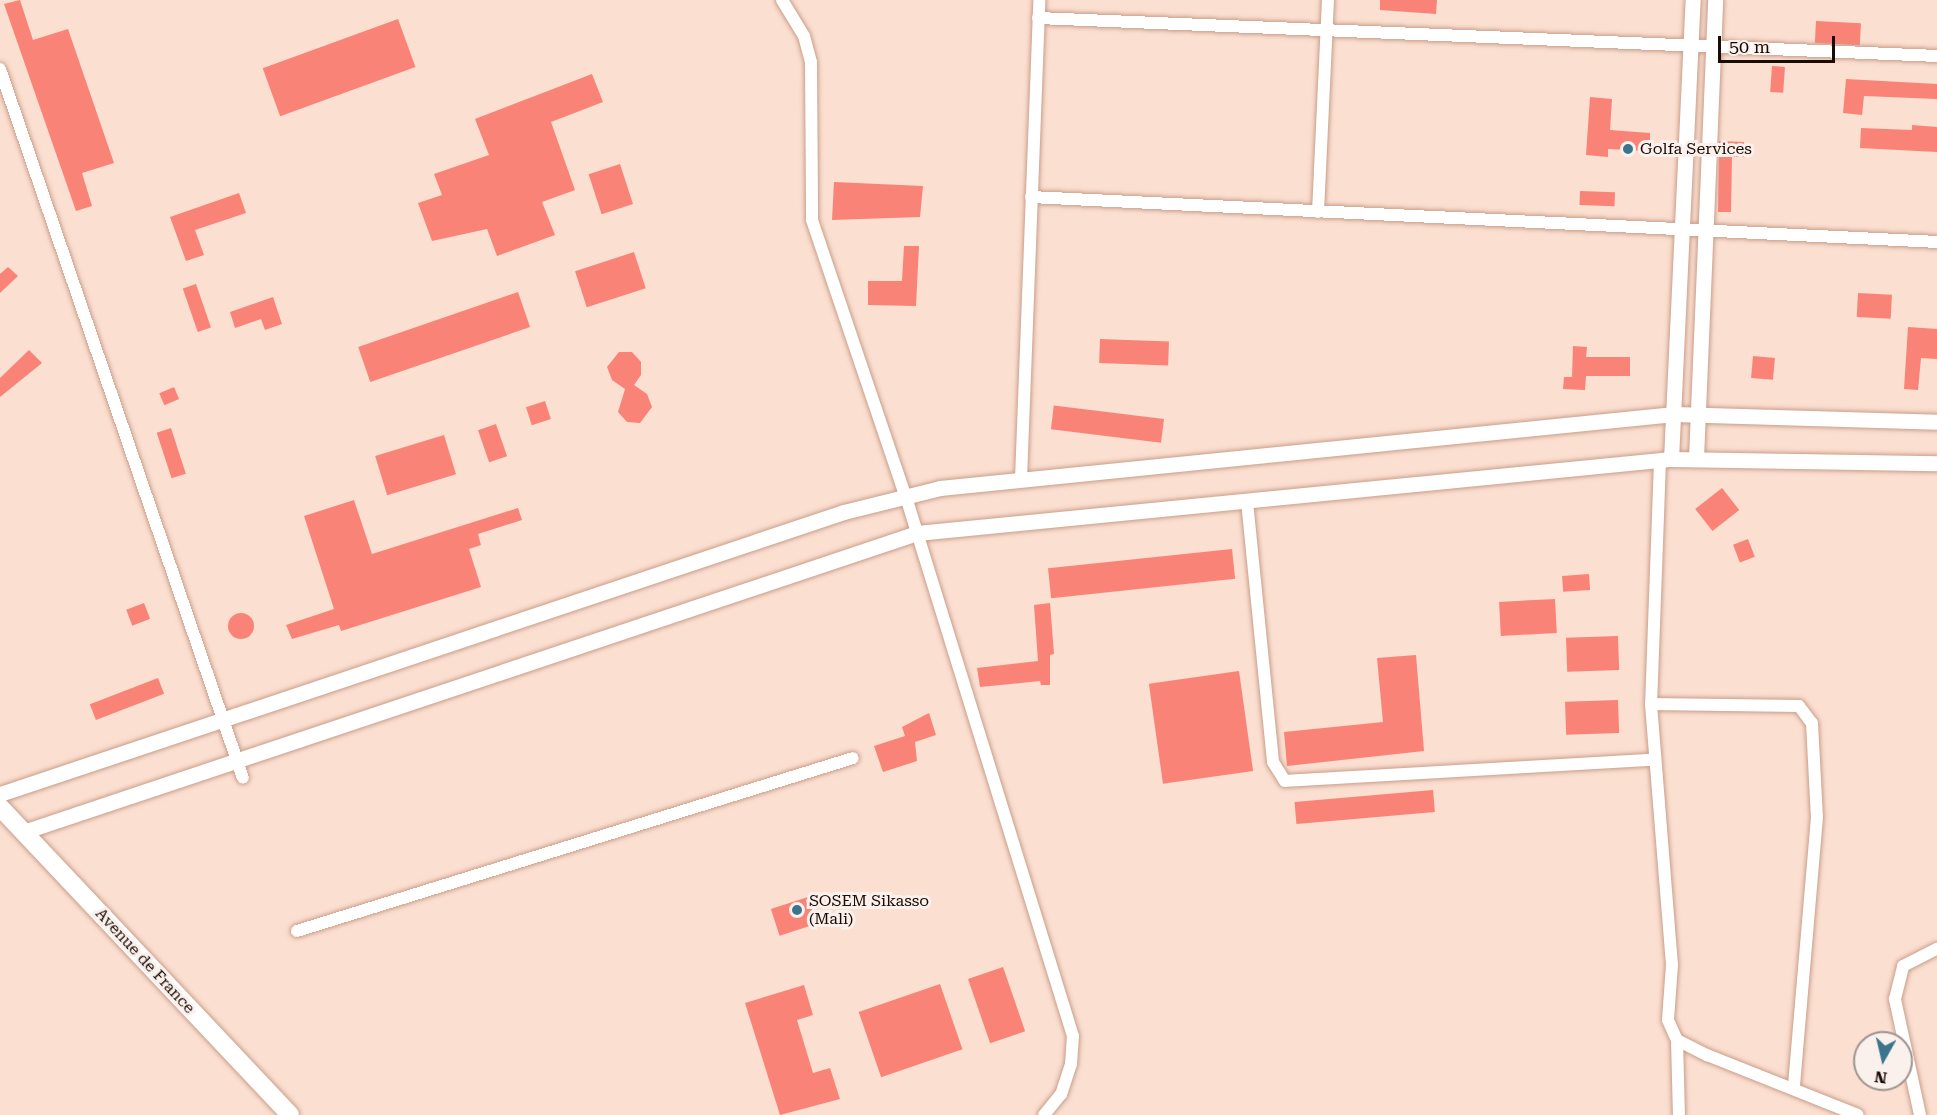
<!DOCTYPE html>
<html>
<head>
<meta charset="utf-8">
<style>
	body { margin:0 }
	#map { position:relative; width:1937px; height:1115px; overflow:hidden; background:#fbdfd1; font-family:"Roboto Serif",serif }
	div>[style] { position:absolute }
	.building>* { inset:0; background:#fa8377; transform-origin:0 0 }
	.round { border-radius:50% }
	.roads { filter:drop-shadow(0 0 2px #ca9e89) drop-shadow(0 0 2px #ca9e89) }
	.minor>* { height:12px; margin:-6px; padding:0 6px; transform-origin:6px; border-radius:6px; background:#fff }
	.tertiary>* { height:15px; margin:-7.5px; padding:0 7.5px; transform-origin:7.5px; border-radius:7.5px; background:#fff }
	.secondary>* { height:18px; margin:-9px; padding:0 9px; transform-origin:9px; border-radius:9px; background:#fff }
	.dots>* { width:16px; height:16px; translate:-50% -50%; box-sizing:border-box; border:3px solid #faf0ec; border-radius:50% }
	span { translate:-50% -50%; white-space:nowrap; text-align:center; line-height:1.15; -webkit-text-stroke:6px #faf0ec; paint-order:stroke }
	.poi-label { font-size:16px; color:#1a0b04 }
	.left { translate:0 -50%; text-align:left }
	.street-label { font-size:16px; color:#1a0b04 }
	.north { position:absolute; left:1853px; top:1031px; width:60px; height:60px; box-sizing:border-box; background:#faf0ec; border:2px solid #a0948f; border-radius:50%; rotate:188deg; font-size:16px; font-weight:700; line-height:24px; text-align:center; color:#1a0b04 }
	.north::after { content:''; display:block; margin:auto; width:21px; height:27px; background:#3a758d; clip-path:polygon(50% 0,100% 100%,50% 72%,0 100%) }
	.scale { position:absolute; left:1718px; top:36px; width:117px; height:27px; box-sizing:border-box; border:3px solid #1a0b04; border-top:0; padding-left:8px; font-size:18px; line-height:21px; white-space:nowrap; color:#1a0b04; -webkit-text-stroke:4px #faf0ec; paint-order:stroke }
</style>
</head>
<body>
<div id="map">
	<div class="building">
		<i style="clip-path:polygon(20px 0,33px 40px,68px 29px,114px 163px,82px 173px,92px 206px,76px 211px,4px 4px)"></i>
		<i style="clip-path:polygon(1380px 0,1437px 0,1436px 14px,1380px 10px)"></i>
		<i style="left:398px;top:19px;width:51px;height:144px;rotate:70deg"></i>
		<i style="left:1816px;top:21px;width:45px;height:22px;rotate:3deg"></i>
		<i style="left:1772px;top:66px;width:13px;height:26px;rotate:4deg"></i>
		<i style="clip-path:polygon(592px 74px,603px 102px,551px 122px,575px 190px,542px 202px,555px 235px,497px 256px,487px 229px,432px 241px,418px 203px,442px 195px,434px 174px,489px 155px,475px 119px)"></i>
		<i style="clip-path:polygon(1846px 79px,1937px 84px,1937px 99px,1864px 96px,1862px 115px,1843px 113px)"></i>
		<i style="clip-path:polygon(1590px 97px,1612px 99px,1610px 130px,1650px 133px,1650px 151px,1608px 149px,1608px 157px,1586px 155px)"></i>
		<i style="clip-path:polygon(1912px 125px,1937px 127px,1937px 152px,1860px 148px,1861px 128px,1912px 130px)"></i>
		<i style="clip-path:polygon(1719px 141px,1744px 142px,1744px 157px,1732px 157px,1731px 212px,1718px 212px)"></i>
		<i style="left:620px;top:164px;width:42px;height:33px;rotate:72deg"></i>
		<i style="clip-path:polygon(834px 182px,923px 186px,920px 217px,832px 220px)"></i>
		<i style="left:1580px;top:191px;width:35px;height:14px;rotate:2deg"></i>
		<i style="clip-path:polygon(239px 193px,246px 213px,195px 230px,204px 255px,186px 261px,170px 217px)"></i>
		<i style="clip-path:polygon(904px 246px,919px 246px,916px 306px,868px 305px,868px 281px,902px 281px)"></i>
		<i style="left:634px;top:252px;width:38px;height:62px;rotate:72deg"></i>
		<i style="clip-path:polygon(8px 267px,18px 276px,0 293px,0 274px)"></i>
		<i style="left:196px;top:284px;width:46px;height:14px;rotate:71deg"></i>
		<i style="left:518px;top:292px;width:37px;height:169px;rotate:71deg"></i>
		<i style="left:1858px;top:293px;width:34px;height:24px;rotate:3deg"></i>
		<i style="clip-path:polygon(273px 297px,282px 324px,265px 330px,261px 319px,235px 328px,230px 312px)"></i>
		<i style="clip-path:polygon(1908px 327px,1937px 329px,1937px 359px,1921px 358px,1918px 390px,1904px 389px)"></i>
		<i style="left:1100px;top:339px;width:69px;height:24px;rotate:2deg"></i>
		<i style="clip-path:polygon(1573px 346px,1587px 347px,1586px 357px,1630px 357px,1630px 376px,1586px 376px,1585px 390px,1563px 389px,1564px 377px,1572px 377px)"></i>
		<i style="clip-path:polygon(29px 350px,42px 363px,0 397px,0 378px)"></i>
		<i style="clip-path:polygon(619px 352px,632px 352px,641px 362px,641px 375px,634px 385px,647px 394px,652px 407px,640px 423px,627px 422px,618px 412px,625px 389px,612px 380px,607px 367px)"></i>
		<i style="left:1753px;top:356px;width:22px;height:22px;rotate:5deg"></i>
		<i style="left:174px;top:387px;width:13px;height:16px;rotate:67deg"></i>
		<i style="left:545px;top:401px;width:19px;height:20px;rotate:72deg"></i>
		<i style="left:1164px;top:419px;width:24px;height:111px;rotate:97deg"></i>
		<i style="left:496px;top:424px;width:34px;height:19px;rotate:71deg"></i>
		<i style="left:171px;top:428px;width:48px;height:15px;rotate:72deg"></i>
		<i style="left:444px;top:435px;width:41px;height:72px;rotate:73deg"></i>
		<i style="left:1722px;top:488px;width:28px;height:34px;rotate:52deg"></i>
		<i style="clip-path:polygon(354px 500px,372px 554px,518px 508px,522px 520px,478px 534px,481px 545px,469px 549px,481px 587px,341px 631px,339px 625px,292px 639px,286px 625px,334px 609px,304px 516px)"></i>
		<i style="left:1748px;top:539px;width:19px;height:16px;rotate:69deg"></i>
		<i style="left:1232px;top:549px;width:30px;height:185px;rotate:84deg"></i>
		<i style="left:1589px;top:574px;width:16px;height:27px;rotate:86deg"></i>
		<i style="left:1555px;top:599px;width:34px;height:56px;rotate:87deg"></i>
		<i style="left:144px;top:603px;width:17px;height:19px;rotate:69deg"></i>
		<i style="clip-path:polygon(1050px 603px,1054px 654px,1050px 655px,1050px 685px,1041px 685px,1040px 681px,980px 687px,977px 668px,1038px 661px,1034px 605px)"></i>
		<i class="round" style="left:228px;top:613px;width:26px;height:26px"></i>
		<i style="left:1618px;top:636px;width:34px;height:52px;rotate:88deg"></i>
		<i style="clip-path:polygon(1416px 655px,1424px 751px,1287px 766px,1284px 732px,1383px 722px,1377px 658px)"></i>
		<i style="left:1239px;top:671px;width:101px;height:91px;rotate:82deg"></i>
		<i style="left:158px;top:678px;width:17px;height:73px;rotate:69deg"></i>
		<i style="left:1618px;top:700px;width:33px;height:53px;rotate:88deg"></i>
		<i style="clip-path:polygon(929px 713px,936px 735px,915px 742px,917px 761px,883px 772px,874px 746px,905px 736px,902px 727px)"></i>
		<i style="left:1433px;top:790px;width:22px;height:139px;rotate:85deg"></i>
		<i style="left:808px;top:897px;width:28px;height:39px;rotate:72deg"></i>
		<i style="left:1003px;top:967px;width:68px;height:37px;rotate:71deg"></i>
		<i style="left:940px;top:984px;width:69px;height:86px;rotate:71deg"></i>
		<i style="clip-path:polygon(804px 985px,813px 1015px,797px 1020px,813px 1073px,830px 1068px,840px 1099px,780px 1115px,745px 1003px)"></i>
	</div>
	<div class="roads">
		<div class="minor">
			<i style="left:782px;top:0;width:42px;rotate:58.6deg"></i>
			<i style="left:804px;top:36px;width:27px;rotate:75deg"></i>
			<i style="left:811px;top:62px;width:158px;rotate:89.6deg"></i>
			<i style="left:812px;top:220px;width:293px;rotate:71.3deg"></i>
			<i style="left:906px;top:497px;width:564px;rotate:72.79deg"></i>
			<i style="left:1073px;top:1036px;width:28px;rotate:94deg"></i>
			<i style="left:1071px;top:1064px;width:32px;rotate:108deg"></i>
			<i style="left:1061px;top:1094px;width:27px;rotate:129deg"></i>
			<i style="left:1038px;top:18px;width:900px;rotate:2.42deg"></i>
			<i style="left:0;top:69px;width:749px;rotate:71.08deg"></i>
			<i style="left:1031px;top:197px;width:907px;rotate:2.84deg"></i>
			<i style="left:1318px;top:212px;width:212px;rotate:-87.3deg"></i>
			<i style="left:1660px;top:461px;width:243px;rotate:92.1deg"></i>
			<i style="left:1651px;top:704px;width:262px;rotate:85.4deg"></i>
			<i style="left:1672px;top:965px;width:55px;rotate:94.2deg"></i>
			<i style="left:1668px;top:1020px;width:22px;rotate:66deg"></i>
			<i style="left:1677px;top:1040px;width:34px;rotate:27deg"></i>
			<i style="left:1707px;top:1055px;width:162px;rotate:21.7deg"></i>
			<i style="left:1021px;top:479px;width:479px;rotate:-87.8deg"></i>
			<i style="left:1247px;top:501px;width:262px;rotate:84.3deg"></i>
			<i style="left:1273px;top:762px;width:22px;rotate:58deg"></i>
			<i style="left:1285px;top:781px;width:370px;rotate:-3.3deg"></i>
			<i style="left:1651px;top:704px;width:148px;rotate:0.8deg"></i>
			<i style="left:1799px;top:706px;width:21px;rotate:53deg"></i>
			<i style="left:1812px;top:723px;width:94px;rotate:87deg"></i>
			<i style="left:1817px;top:817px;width:272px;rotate:94.9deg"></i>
			<i style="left:297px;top:931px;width:582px;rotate:-17.28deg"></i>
			<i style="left:1677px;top:1040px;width:75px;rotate:88.5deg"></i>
			<i style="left:1920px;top:1115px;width:119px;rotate:-102.2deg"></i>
			<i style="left:1895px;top:999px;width:34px;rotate:-76deg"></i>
			<i style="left:1903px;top:966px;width:38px;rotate:-27deg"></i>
		</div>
		<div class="tertiary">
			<i style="left:1696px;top:458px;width:458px;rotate:-87.6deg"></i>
			<i style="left:1671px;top:459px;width:460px;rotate:-87.3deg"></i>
			<i style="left:0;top:794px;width:890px;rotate:-18.48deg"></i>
			<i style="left:844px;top:512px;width:99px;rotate:-14deg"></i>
			<i style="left:940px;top:488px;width:738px;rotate:-5.76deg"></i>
			<i style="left:1674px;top:414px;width:263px;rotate:1.7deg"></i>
			<i style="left:23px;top:832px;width:943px;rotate:-18.49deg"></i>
			<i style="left:917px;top:533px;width:758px;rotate:-5.61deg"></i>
			<i style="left:1671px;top:459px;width:266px;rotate:0.9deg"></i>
		</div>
		<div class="secondary">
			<i style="left:0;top:807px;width:423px;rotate:46.7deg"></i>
		</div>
	</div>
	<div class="dots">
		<i style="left:1628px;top:149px;background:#3a758d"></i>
		<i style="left:797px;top:910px;background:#3a758d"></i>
	</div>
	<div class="poi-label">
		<span class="left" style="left:1640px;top:149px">Golfa Services</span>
		<span class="left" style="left:809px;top:910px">SOSEM Sikasso<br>(Mali)</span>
	</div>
	<div class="street-label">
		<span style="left:145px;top:961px;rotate:47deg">Avenue de France</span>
	</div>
	<div class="north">N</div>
	<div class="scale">50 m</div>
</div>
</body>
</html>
